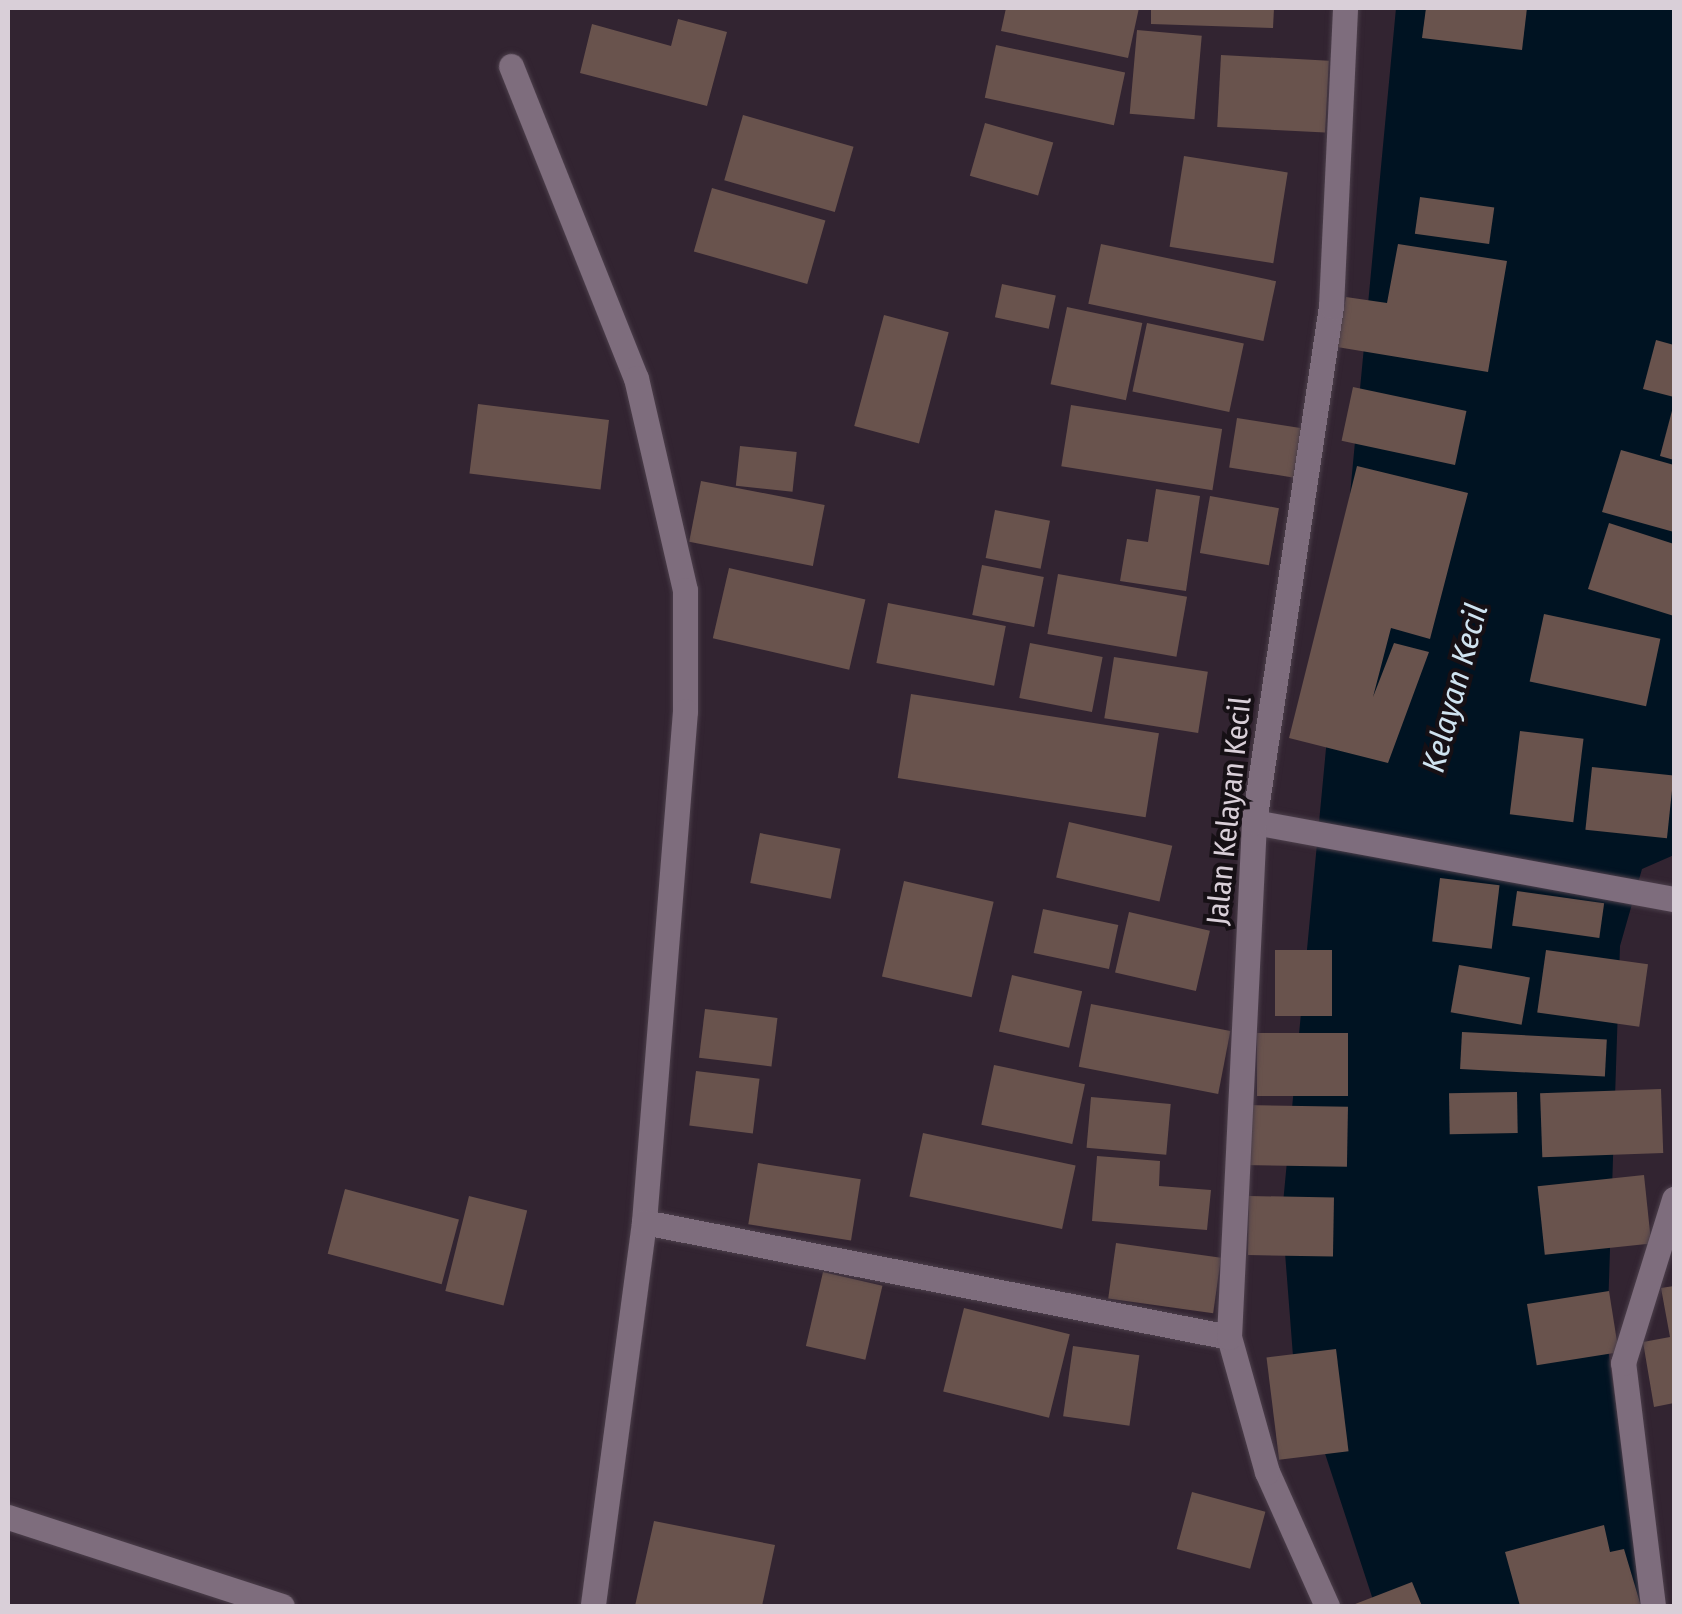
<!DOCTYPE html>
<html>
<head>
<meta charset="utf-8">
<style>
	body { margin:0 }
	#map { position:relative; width:1682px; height:1614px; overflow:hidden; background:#322431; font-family:"Fira Sans Condensed",sans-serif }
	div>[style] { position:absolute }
	.water>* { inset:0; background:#001322 }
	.building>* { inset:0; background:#69534d; transform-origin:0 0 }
	.roads { filter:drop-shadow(0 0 2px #4c3f4b) drop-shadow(0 0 2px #4c3f4b) }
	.street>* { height:25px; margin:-12.5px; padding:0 12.5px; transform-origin:12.5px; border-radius:12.5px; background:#7e6d7d }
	span { translate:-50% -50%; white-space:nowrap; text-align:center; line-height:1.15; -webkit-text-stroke:8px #161015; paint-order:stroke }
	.street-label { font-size:30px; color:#d9cfd8 }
	.water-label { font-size:32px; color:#cfe3f0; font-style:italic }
	.frame { position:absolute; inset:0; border:10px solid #d9cfd8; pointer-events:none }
</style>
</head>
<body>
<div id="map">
	<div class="water">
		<i style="clip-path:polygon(1396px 8px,1674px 8px,1674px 855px,1642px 869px,1620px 946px,1607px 1341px,1644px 1606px,1375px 1606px,1293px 1356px,1282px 1214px)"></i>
	</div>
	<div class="building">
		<i style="clip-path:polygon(1006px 8px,1139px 8px,1128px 58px,1001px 31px)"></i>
		<i style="clip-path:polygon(1151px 8px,1274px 8px,1273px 28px,1151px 24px)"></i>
		<i style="clip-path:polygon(1426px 8px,1527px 8px,1522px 50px,1422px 38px)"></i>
		<i style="clip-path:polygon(678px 19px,727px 32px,707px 106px,580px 73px,592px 24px,671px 46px)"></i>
		<i style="left:1137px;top:30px;width:65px;height:84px;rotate:5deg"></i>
		<i style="left:996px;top:45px;width:132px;height:54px;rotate:12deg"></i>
		<i style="left:1221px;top:55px;width:108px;height:72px;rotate:3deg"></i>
		<i style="left:743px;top:115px;width:115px;height:68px;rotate:16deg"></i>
		<i style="left:985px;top:123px;width:71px;height:55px;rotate:16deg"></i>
		<i style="left:1184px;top:156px;width:105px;height:92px;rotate:9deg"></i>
		<i style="left:712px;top:188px;width:118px;height:66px;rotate:16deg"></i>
		<i style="left:1420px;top:197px;width:75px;height:37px;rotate:8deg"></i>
		<i style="left:1101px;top:244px;width:179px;height:61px;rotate:12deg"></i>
		<i style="clip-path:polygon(1398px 244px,1507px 261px,1488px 372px,1337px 347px,1346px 297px,1387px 303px)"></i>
		<i style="left:1002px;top:284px;width:55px;height:34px;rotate:12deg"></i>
		<i style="left:1067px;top:307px;width:77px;height:79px;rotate:12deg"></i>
		<i style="left:884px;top:315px;width:67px;height:115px;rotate:15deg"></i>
		<i style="left:1147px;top:323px;width:99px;height:70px;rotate:12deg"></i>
		<i style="clip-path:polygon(1656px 340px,1674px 345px,1674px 397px,1643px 389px)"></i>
		<i style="left:1353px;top:387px;width:116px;height:55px;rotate:12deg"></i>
		<i style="left:478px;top:404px;width:132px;height:70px;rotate:7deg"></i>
		<i style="left:1071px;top:405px;width:153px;height:62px;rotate:9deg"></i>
		<i style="clip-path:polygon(1673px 407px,1674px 407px,1674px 460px,1660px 456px)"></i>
		<i style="left:1237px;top:418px;width:69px;height:50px;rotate:9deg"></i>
		<i style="left:740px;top:446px;width:57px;height:40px;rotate:6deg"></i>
		<i style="clip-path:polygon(1621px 450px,1674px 465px,1674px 532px,1602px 512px)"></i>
		<i style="clip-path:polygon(1357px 466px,1468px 493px,1430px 639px,1391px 628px,1373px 697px,1394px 643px,1429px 652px,1388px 763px,1289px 738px)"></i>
		<i style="left:701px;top:481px;width:126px;height:62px;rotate:11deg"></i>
		<i style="clip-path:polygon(1156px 489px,1200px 496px,1186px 591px,1120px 581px,1127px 539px,1148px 542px)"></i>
		<i style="left:1210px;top:496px;width:70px;height:58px;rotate:10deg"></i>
		<i style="left:995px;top:510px;width:56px;height:49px;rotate:11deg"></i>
		<i style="clip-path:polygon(1609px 523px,1674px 544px,1674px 616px,1588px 589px)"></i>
		<i style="left:982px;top:565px;width:63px;height:51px;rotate:11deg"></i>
		<i style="left:729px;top:568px;width:140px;height:72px;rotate:13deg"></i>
		<i style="left:1058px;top:574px;width:131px;height:61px;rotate:10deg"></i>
		<i style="left:888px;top:603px;width:120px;height:61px;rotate:11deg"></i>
		<i style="left:1544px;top:614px;width:119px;height:69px;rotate:12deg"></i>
		<i style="left:1030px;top:643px;width:74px;height:56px;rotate:11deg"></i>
		<i style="left:1114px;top:657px;width:95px;height:62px;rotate:9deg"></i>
		<i style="left:911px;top:694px;width:251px;height:85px;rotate:9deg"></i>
		<i style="left:1520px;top:731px;width:64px;height:84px;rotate:7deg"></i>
		<i style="left:1592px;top:767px;width:82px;height:63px;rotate:6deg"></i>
		<i style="left:1069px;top:822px;width:106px;height:57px;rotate:13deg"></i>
		<i style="left:760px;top:833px;width:82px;height:51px;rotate:11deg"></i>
		<i style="left:1440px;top:878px;width:60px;height:64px;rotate:7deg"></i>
		<i style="left:904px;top:881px;width:92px;height:98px;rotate:13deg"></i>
		<i style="left:1517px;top:891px;width:88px;height:35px;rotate:8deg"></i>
		<i style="left:1043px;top:909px;width:77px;height:45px;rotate:12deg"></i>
		<i style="left:1129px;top:912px;width:83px;height:62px;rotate:13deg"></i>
		<i style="left:1275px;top:950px;width:57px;height:66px"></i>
		<i style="left:1546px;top:950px;width:103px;height:63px;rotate:8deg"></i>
		<i style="left:1459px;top:965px;width:72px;height:48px;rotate:10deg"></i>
		<i style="left:1012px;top:975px;width:72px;height:58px;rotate:13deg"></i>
		<i style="left:1091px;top:1004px;width:142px;height:64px;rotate:11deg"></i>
		<i style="left:705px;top:1009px;width:73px;height:49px;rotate:7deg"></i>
		<i style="left:1462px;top:1032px;width:145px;height:37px;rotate:3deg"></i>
		<i style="left:1257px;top:1033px;width:91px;height:63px"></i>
		<i style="left:994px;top:1065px;width:93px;height:61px;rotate:12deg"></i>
		<i style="left:696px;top:1071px;width:64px;height:55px;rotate:7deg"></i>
		<i style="left:1661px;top:1089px;width:64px;height:121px;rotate:88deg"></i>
		<i style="left:1517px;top:1092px;width:41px;height:68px;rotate:89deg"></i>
		<i style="left:1091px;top:1097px;width:80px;height:51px;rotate:5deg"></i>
		<i style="left:1244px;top:1105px;width:104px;height:60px;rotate:1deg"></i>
		<i style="left:923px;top:1133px;width:156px;height:65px;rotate:12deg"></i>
		<i style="clip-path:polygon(1097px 1156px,1160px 1161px,1159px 1186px,1211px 1190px,1207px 1230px,1092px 1221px)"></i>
		<i style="left:758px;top:1163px;width:104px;height:62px;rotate:9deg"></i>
		<i style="left:1644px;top:1175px;width:69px;height:107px;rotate:84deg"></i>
		<i style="left:345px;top:1189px;width:118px;height:67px;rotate:15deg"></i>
		<i style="left:469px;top:1196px;width:60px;height:98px;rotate:14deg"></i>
		<i style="left:1249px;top:1196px;width:85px;height:59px;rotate:1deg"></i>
		<i style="left:1116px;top:1243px;width:106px;height:56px;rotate:8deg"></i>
		<i style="left:823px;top:1272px;width:61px;height:76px;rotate:13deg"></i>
		<i style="clip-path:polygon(1674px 1286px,1674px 1403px,1654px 1407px,1643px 1342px,1670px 1337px,1661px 1288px)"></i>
		<i style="left:1609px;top:1291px;width:62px;height:83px;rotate:81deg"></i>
		<i style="left:964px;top:1308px;width:109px;height:86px;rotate:14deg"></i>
		<i style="left:1073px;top:1346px;width:67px;height:71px;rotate:8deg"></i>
		<i style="left:1336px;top:1349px;width:103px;height:70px;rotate:83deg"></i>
		<i style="left:1192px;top:1492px;width:76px;height:59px;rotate:15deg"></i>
		<i style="clip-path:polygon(654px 1521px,775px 1545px,762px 1606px,635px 1606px)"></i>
		<i style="clip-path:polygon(1604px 1525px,1610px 1552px,1624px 1549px,1641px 1606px,1520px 1606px,1505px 1552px)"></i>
		<i style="clip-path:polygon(1412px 1582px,1422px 1606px,1350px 1606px)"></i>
	</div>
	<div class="roads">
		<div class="street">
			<i style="left:511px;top:66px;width:336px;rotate:68.2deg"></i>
			<i style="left:636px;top:378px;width:218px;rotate:77deg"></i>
			<i style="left:685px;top:590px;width:121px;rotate:90deg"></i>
			<i style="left:685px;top:711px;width:513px;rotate:94.59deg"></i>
			<i style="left:644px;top:1222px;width:387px;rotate:97.6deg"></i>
			<i style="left:1254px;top:822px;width:427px;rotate:10.4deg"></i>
			<i style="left:644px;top:1222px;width:596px;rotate:11.12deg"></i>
			<i style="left:8px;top:1517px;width:288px;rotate:18deg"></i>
			<i style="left:1327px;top:1606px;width:147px;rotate:-114.1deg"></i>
			<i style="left:1267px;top:1472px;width:140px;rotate:-105.7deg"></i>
			<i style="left:1229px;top:1337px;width:516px;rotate:-87.22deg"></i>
			<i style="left:1254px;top:822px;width:522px;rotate:-81.51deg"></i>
			<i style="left:1331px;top:306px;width:298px;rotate:-87.3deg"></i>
			<i style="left:1653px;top:1606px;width:245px;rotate:-97deg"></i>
			<i style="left:1623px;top:1363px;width:172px;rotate:-72.7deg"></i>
		</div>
	</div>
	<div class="street-label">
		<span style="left:1229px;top:811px;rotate:-84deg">Jalan Kelayan Kecil</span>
	</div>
	<div class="water-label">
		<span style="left:1455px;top:688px;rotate:-75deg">Kelayan Kecil</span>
	</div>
	<div class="frame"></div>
</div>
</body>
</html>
